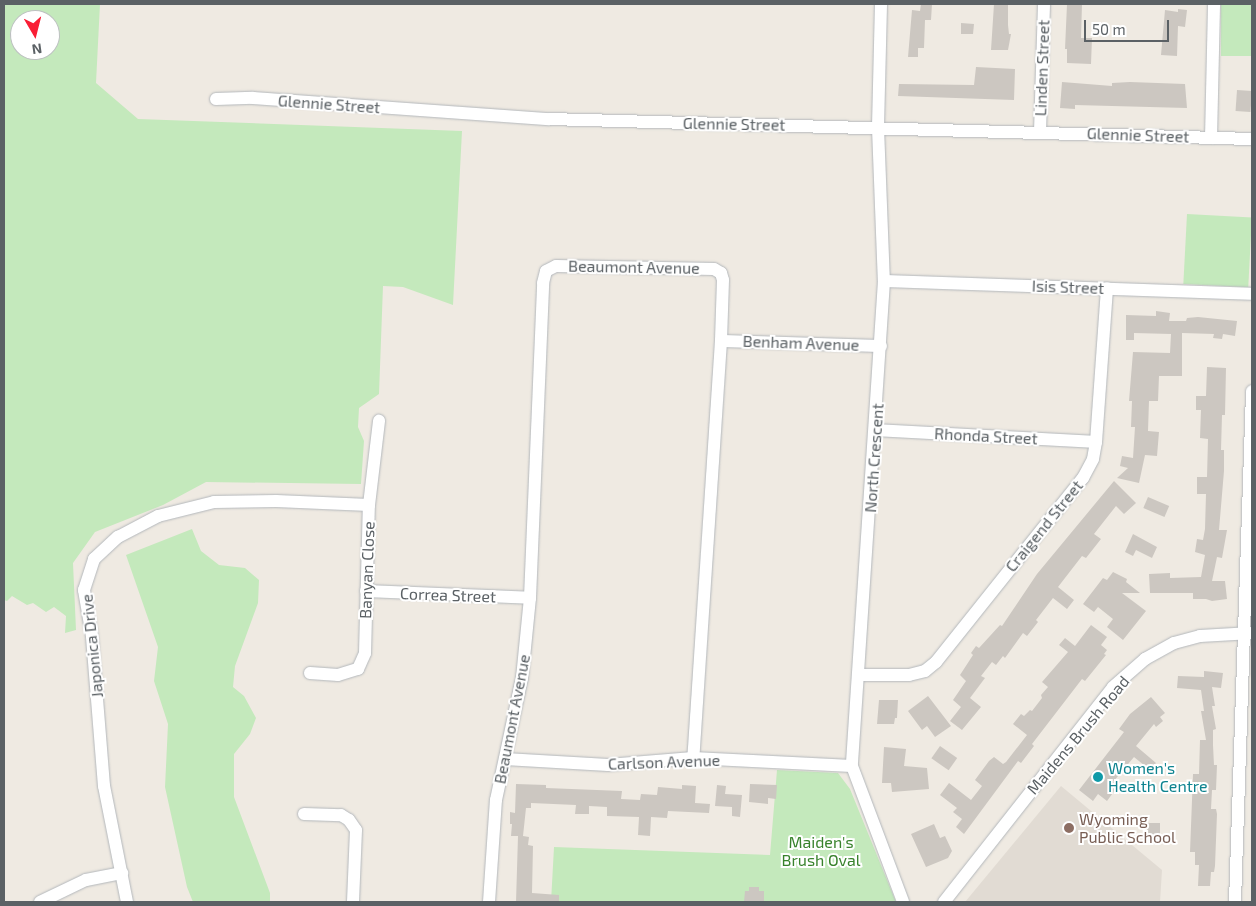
<!DOCTYPE html>
<html>
<head>
<meta charset="utf-8">
<style>
	body { margin:0 }
	#map { position:relative; width:1256px; height:906px; overflow:hidden; background:#efeae2; font-family:"Exo 2",sans-serif }
	div>[style] { position:absolute }
	.education>* { inset:0; background:#e1dbd3 }
	.green>* { inset:0; background:#c4e9bc; transform-origin:0 0 }
	.building>* { inset:0; background:#ccc7c1; transform-origin:0 0 }
	.roads { filter:drop-shadow(0 0 1px #b3b7bb) drop-shadow(0 0 1px #b3b7bb) }
	.minor>* { height:12px; margin:-6px; padding:0 6px; transform-origin:6px; border-radius:6px; background:#fff }
	.dots>* { width:14px; height:14px; translate:-50% -50%; box-sizing:border-box; border:2px solid #fff; border-radius:50% }
	span { translate:-50% -50%; white-space:nowrap; text-align:center; line-height:1.15; -webkit-text-stroke:4px #fff; paint-order:stroke }
	.street-label { font-size:16px; color:#5b6165 }
	.culture-label { font-size:16px; color:#0d838f }
	.left { translate:0 -50%; text-align:left }
	.education-label { font-size:16px; color:#785e54 }
	.park-label { font-size:16px; color:#38822c }
	.frame { position:absolute; inset:0; border:5px solid #5b6165; pointer-events:none }
	.north { position:absolute; left:10px; top:10px; width:50px; height:50px; box-sizing:border-box; background:#fff; border:1px solid #bdc0c1; border-radius:50%; rotate:172deg; font-size:14px; font-weight:700; line-height:20px; text-align:center; color:#5b6165 }
	.north::after { content:''; display:block; margin:auto; width:18px; height:22px; background:#f91e35; clip-path:polygon(50% 0,100% 100%,50% 72%,0 100%) }
	.scale { position:absolute; left:1084px; top:20px; width:85px; height:22px; box-sizing:border-box; border:2px solid #5b6165; border-top:0; padding-left:6px; font-size:15px; line-height:18px; white-space:nowrap; color:#5b6165; -webkit-text-stroke:4px #fff; paint-order:stroke }
</style>
</head>
<body>
<div id="map">
	<div class="education">
		<i style="clip-path:polygon(1061px 786px,1162px 870px,1160px 902px,965px 902px)"></i>
	</div>
	<div class="green">
		<i style="clip-path:polygon(evenodd,4px 4px,100px 4px,96px 83px,138px 119px,462px 131px,453px 305px,403px 287px,383px 286px,379px 394px,359px 408px,358px 427px,364px 441px,361px 484px,206px 482px,163px 505px,95px 532px,73px 563px,76px 630px,65px 633px,66px 616px,54px 607px,46px 612px,33px 603px,27px 605px,12px 596px,7px 601px,4px 600px,4px 4px,20px 20px,50px 20px,50px 50px,20px 50px,20px 20px)"></i>
		<i style="left:1221px;top:4px;width:31px;height:52px"></i>
		<i style="left:1187px;top:214px;width:65px;height:70px;rotate:3deg"></i>
		<i style="clip-path:polygon(192px 529px,201px 551px,219px 565px,245px 568px,259px 580px,258px 603px,235px 666px,233px 687px,244px 696px,256px 718px,250px 734px,234px 754px,234px 797px,270px 893px,270px 902px,193px 902px,187px 887px,165px 787px,168px 724px,154px 681px,158px 647px,126px 555px)"></i>
		<i style="clip-path:polygon(777px 770px,838px 773px,850px 789px,896px 902px,551px 902px,554px 847px,770px 855px)"></i>
	</div>
	<div class="building">
		<i style="clip-path:polygon(921px 4px,932px 4px,931px 20px,925px 20px,924px 48px,918px 48px,918px 57px,908px 57px,912px 10px,920px 11px)"></i>
		<i style="clip-path:polygon(994px 4px,1008px 4px,1008px 25px,1009px 34px,1011px 34px,1008px 50px,991px 50px)"></i>
		<i style="clip-path:polygon(1067px 4px,1082px 4px,1081px 38px,1092px 38px,1091px 64px,1067px 63px,1067px 49px,1065px 49px)"></i>
		<i style="clip-path:polygon(1178px 9px,1187px 10px,1185px 27px,1178px 26px,1177px 56px,1161px 55px,1165px 10px,1178px 12px)"></i>
		<i style="clip-path:polygon(961px 23px,974px 24px,973px 34px,961px 34px)"></i>
		<i style="clip-path:polygon(976px 67px,1015px 69px,1014px 100px,898px 96px,899px 84px,974px 85px)"></i>
		<i style="clip-path:polygon(1062px 82px,1112px 86px,1112px 83px,1130px 82px,1185px 84px,1187px 108px,1075px 105px,1075px 109px,1060px 108px)"></i>
		<i style="left:1237px;top:90px;width:15px;height:21px;rotate:4deg"></i>
		<i style="clip-path:polygon(1156px 311px,1170px 313px,1169px 321px,1186px 321px,1187px 318px,1198px 317px,1237px 321px,1235px 336px,1223px 334px,1222px 339px,1213px 338px,1214px 334px,1182px 333px,1182px 376px,1159px 376px,1158px 401px,1149px 401px,1148px 431px,1159px 432px,1157px 456px,1145px 455px,1139px 483px,1117px 478px,1128px 468px,1120px 466px,1122px 456px,1133px 458px,1135px 427px,1131px 427px,1132px 401px,1129px 401px,1133px 352px,1170px 353px,1171px 334px,1134px 333px,1134px 340px,1126px 340px,1126px 315px,1156px 316px)"></i>
		<i style="clip-path:polygon(1207px 367px,1226px 368px,1225px 415px,1222px 415px,1221px 450px,1224px 450px,1224px 471px,1219px 530px,1227px 530px,1222px 558px,1217px 557px,1212px 581px,1225px 581px,1227px 599px,1212px 601px,1206px 599px,1193px 599px,1193px 593px,1150px 593px,1149px 574px,1170px 573px,1170px 578px,1201px 577px,1205px 555px,1195px 552px,1197px 539px,1203px 540px,1205px 529px,1206px 494px,1197px 494px,1197px 477px,1207px 477px,1208px 439px,1200px 438px,1201px 410px,1196px 410px,1196px 396px,1206px 396px)"></i>
		<i style="clip-path:polygon(1114px 481px,1136px 503px,1124px 514px,1116px 506px,1094px 534px,1101px 539px,1086px 558px,1082px 556px,1058px 587px,1074px 600px,1067px 609px,1053px 598px,1036px 620px,1038px 622px,1027px 636px,1023px 633px,1005px 658px,1003px 656px,996px 665px,992px 662px,981px 676px,985px 678px,970px 698px,981px 707px,962px 730px,950px 721px,961px 707px,953px 700px,966px 681px,960px 675px,973px 655px,971px 653px,976px 646px,979px 648px,1000px 625px,1002px 626px,1037px 574px)"></i>
		<i style="left:1148px;top:497px;width:23px;height:12px;rotate:23deg"></i>
		<i style="clip-path:polygon(1133px 534px,1157px 547px,1152px 558px,1136px 550px,1133px 556px,1125px 552px)"></i>
		<i style="clip-path:polygon(1113px 572px,1127px 579px,1126px 582px,1140px 593px,1122px 593px,1146px 611px,1123px 640px,1107px 627px,1113px 619px,1098px 607px,1094px 612px,1083px 604px,1103px 578px,1107px 580px)"></i>
		<i style="clip-path:polygon(1091px 625px,1107px 637px,1101px 645px,1107px 650px,1104px 654px,1106px 655px,1085px 681px,1082px 679px,1032px 744px,1034px 746px,1021px 763px,1018px 761px,964px 834px,956px 827px,962px 819px,953px 812px,957px 808px,940px 795px,949px 783px,971px 800px,982px 786px,975px 780px,989px 761px,994px 757px,1003px 764px,1006px 762px,1027px 735px,1013px 724px,1021px 714px,1024px 716px,1030px 710px,1032px 711px,1042px 698px,1041px 695px,1048px 687px,1042px 682px,1068px 652px,1059px 645px,1065px 638px,1075px 646px)"></i>
		<i style="clip-path:polygon(1204px 671px,1223px 673px,1221px 688px,1212px 687px,1215px 706px,1212px 706px,1216px 729px,1213px 730px,1213px 745px,1214px 765px,1217px 765px,1216px 790px,1212px 790px,1211px 809px,1216px 809px,1217px 814px,1215px 866px,1214px 872px,1211px 872px,1210px 886px,1198px 886px,1199px 865px,1195px 865px,1195px 852px,1190px 852px,1193px 774px,1199px 774px,1200px 740px,1206px 740px,1201px 711px,1204px 711px,1201px 690px,1177px 688px,1178px 676px,1204px 677px)"></i>
		<i style="clip-path:polygon(928px 696px,951px 726px,935px 737px,927px 726px,922px 730px,908px 711px)"></i>
		<i style="clip-path:polygon(1151px 697px,1165px 713px,1160px 717px,1163px 721px,1156px 727px,1154px 724px,1136px 746px,1156px 763px,1150px 770px,1134px 757px,1113px 782px,1118px 786px,1107px 801px,1098px 794px,1093px 801px,1079px 790px,1124px 732px,1119px 729px,1130px 714px)"></i>
		<i style="clip-path:polygon(879px 700px,898px 700px,897px 718px,895px 718px,894px 724px,877px 724px)"></i>
		<i style="left:940px;top:746px;width:21px;height:15px;rotate:35deg"></i>
		<i style="clip-path:polygon(884px 747px,906px 749px,904px 766px,927px 768px,929px 789px,892px 792px,891px 783px,882px 783px)"></i>
		<i style="clip-path:polygon(516px 784px,546px 785px,546px 788px,622px 791px,621px 799px,640px 800px,641px 794px,657px 795px,658px 787px,682px 789px,682px 785px,696px 786px,695px 803px,710px 804px,709px 813px,668px 811px,667px 818px,651px 817px,650px 836px,638px 835px,639px 817px,607px 816px,607px 807px,589px 806px,589px 814px,575px 814px,576px 805px,531px 803px,531px 808px,526px 808px,523px 836px,529px 837px,528px 845px,533px 846px,532px 893px,559px 895px,559px 902px,516px 902px,518px 836px,511px 836px,512px 824px,510px 824px,510px 812px,515px 813px)"></i>
		<i style="clip-path:polygon(750px 784px,777px 785px,776px 799px,768px 798px,768px 804px,749px 802px)"></i>
		<i style="clip-path:polygon(717px 785px,726px 786px,725px 794px,742px 795px,740px 817px,732px 816px,732px 807px,715px 806px)"></i>
		<i style="left:1147px;top:823px;width:13px;height:16px"></i>
		<i style="clip-path:polygon(934px 824px,940px 838px,945px 836px,952px 851px,948px 858px,926px 867px,911px 834px)"></i>
		<i style="clip-path:polygon(749px 887px,759px 887px,759px 891px,764px 891px,764px 902px,744px 902px,745px 891px,749px 891px)"></i>
	</div>
	<div class="roads">
		<div class="minor">
			<i style="left:881px;top:4px;width:124px;rotate:91.4deg"></i>
			<i style="left:878px;top:128px;width:153px;rotate:87.8deg"></i>
			<i style="left:884px;top:281px;width:486px;rotate:93.8deg"></i>
			<i style="left:852px;top:766px;width:145px;rotate:69.4deg"></i>
			<i style="left:216px;top:99px;width:37px;rotate:-2deg"></i>
			<i style="left:253px;top:98px;width:297px;rotate:4.1deg"></i>
			<i style="left:549px;top:119px;width:703px;rotate:1.63deg"></i>
			<i style="left:1040px;top:132px;width:128px;rotate:-88.2deg"></i>
			<i style="left:1211px;top:138px;width:134px;rotate:-88.7deg"></i>
			<i style="left:884px;top:281px;width:368px;rotate:2deg"></i>
			<i style="left:721px;top:341px;width:160px;rotate:1.8deg"></i>
			<i style="left:876px;top:430px;width:220px;rotate:3.1deg"></i>
			<i style="left:366px;top:591px;width:164px;rotate:2.4deg"></i>
			<i style="left:310px;top:673px;width:28px;rotate:4deg"></i>
			<i style="left:338px;top:675px;width:21px;rotate:-17deg"></i>
			<i style="left:358px;top:669px;width:17px;rotate:-66deg"></i>
			<i style="left:365px;top:653px;width:148px;rotate:-88.5deg"></i>
			<i style="left:369px;top:505px;width:85px;rotate:-83.2deg"></i>
			<i style="left:859px;top:675px;width:50px"></i>
			<i style="left:909px;top:675px;width:16px;rotate:-14deg"></i>
			<i style="left:925px;top:671px;width:14px;rotate:-39deg"></i>
			<i style="left:936px;top:662px;width:236px;rotate:-51.4deg"></i>
			<i style="left:1083px;top:478px;width:21px;rotate:-62deg"></i>
			<i style="left:1093px;top:459px;width:17px;rotate:-80deg"></i>
			<i style="left:1096px;top:442px;width:154px;rotate:-85.9deg"></i>
			<i style="left:505px;top:759px;width:103px;rotate:3.3deg"></i>
			<i style="left:608px;top:765px;width:85px;rotate:-4.7deg"></i>
			<i style="left:693px;top:758px;width:159px;rotate:2.9deg"></i>
			<i style="left:304px;top:814px;width:37px;rotate:2deg"></i>
			<i style="left:341px;top:815px;width:9px;rotate:32deg"></i>
			<i style="left:349px;top:820px;width:12px;rotate:55deg"></i>
			<i style="left:356px;top:830px;width:72px;rotate:92.4deg"></i>
			<i style="left:40px;top:902px;width:51px;rotate:-25.6deg"></i>
			<i style="left:86px;top:880px;width:37px;rotate:-11deg"></i>
			<i style="left:127px;top:902px;width:118px;rotate:-101.2deg"></i>
			<i style="left:104px;top:786px;width:150px;rotate:-94.6deg"></i>
			<i style="left:92px;top:636px;width:47px;rotate:-99.9deg"></i>
			<i style="left:84px;top:590px;width:33px;rotate:-72deg"></i>
			<i style="left:94px;top:559px;width:33px;rotate:-43deg"></i>
			<i style="left:118px;top:537px;width:45px;rotate:-27.7deg"></i>
			<i style="left:158px;top:516px;width:58px;rotate:-14deg"></i>
			<i style="left:214px;top:502px;width:62px;rotate:-0.9deg"></i>
			<i style="left:276px;top:501px;width:93px;rotate:2.5deg"></i>
			<i style="left:489px;top:902px;width:102px;rotate:-86.1deg"></i>
			<i style="left:496px;top:800px;width:125px;rotate:-78deg"></i>
			<i style="left:522px;top:678px;width:80px;rotate:-84.3deg"></i>
			<i style="left:530px;top:598px;width:315px;rotate:-87.6deg"></i>
			<i style="left:543px;top:283px;width:12px;rotate:-76deg"></i>
			<i style="left:546px;top:271px;width:11px;rotate:-27deg"></i>
			<i style="left:556px;top:266px;width:158px;rotate:1.1deg"></i>
			<i style="left:714px;top:269px;width:8px;rotate:30deg"></i>
			<i style="left:721px;top:273px;width:7px;rotate:74deg"></i>
			<i style="left:723px;top:280px;width:61px;rotate:91.9deg"></i>
			<i style="left:721px;top:341px;width:418px;rotate:93.8deg"></i>
			<i style="left:944px;top:902px;width:273px;rotate:-51.8deg"></i>
			<i style="left:1113px;top:687px;width:43px;rotate:-41.2deg"></i>
			<i style="left:1145px;top:659px;width:33px;rotate:-29deg"></i>
			<i style="left:1174px;top:643px;width:27px;rotate:-15deg"></i>
			<i style="left:1200px;top:636px;width:52px;rotate:-3.3deg"></i>
			<i style="left:1235px;top:902px;width:511px;rotate:-88.09deg"></i>
		</div>
	</div>
	<div class="dots">
		<i style="left:1098px;top:777px;background:#0f9aa8"></i>
		<i style="left:1069px;top:828px;background:#8d6e63"></i>
	</div>
	<div class="street-label">
		<span style="left:1042px;top:68px;rotate:-88deg">Linden Street</span>
		<span style="left:329px;top:104px;rotate:4deg">Glennie Street</span>
		<span style="left:734px;top:124px;rotate:1deg">Glennie Street</span>
		<span style="left:1138px;top:135px;rotate:2deg">Glennie Street</span>
		<span style="left:634px;top:267px;rotate:1deg">Beaumont Avenue</span>
		<span style="left:1068px;top:287px;rotate:2deg">Isis Street</span>
		<span style="left:801px;top:343px;rotate:2deg">Benham Avenue</span>
		<span style="left:986px;top:436px;rotate:3deg">Rhonda Street</span>
		<span style="left:874px;top:458px;rotate:-86deg">North Crescent</span>
		<span style="left:1044px;top:526px;rotate:-51deg">Craigend Street</span>
		<span style="left:367px;top:570px;rotate:-88deg">Banyan Close</span>
		<span style="left:448px;top:595px;rotate:2deg">Correa Street</span>
		<span style="left:92px;top:646px;rotate:-96deg">Japonica Drive</span>
		<span style="left:512px;top:719px;rotate:-79deg">Beaumont Avenue</span>
		<span style="left:1078px;top:735px;rotate:-50deg">Maidens Brush Road</span>
		<span style="left:664px;top:762px;rotate:-2deg">Carlson Avenue</span>
	</div>
	<div class="culture-label">
		<span class="left" style="left:1108px;top:777px">Women's<br>Health Centre</span>
	</div>
	<div class="education-label">
		<span class="left" style="left:1079px;top:828px">Wyoming<br>Public School</span>
	</div>
	<div class="park-label">
		<span style="left:821px;top:851px">Maiden's<br>Brush Oval</span>
	</div>
	<div class="frame"></div>
	<div class="north">N</div>
	<div class="scale">50 m</div>
</div>
</body>
</html>
